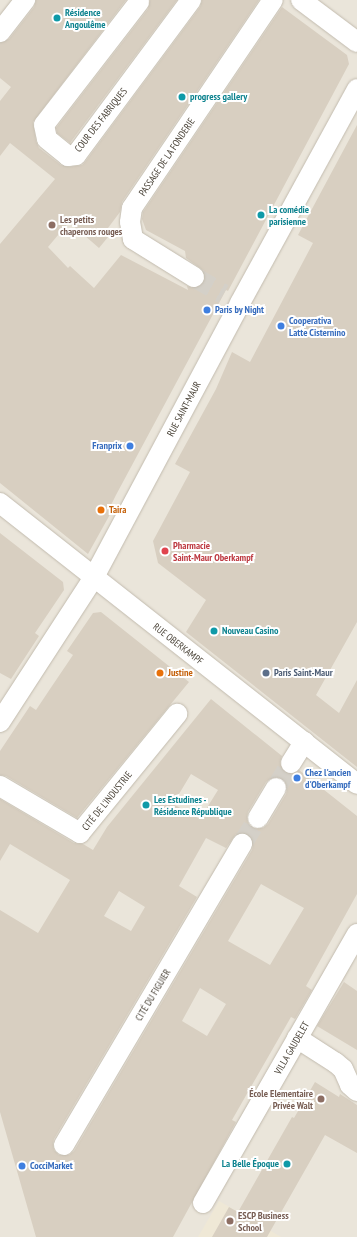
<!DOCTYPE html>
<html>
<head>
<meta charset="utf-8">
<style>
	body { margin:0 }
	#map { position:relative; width:357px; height:1237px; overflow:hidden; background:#f6f3ec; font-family:"PT Sans Narrow",sans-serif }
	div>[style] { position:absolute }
	.residential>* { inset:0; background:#eae5da; transform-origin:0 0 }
	.education>* { inset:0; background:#efe8d6 }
	.building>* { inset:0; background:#d8cfc1 }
	.minor-tunnel>* { height:20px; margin-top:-10px; transform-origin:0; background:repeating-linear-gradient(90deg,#d4d0c8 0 20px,transparent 0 30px) }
	.roads { filter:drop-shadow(0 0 1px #c2bbae) drop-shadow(0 0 1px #c2bbae) }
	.minor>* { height:20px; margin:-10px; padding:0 10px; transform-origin:10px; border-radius:10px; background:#fff }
	.dots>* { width:11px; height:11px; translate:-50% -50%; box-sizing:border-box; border:2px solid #fff; border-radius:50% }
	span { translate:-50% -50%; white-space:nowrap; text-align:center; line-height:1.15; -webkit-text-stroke:4px #fff; paint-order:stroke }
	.culture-label { font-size:10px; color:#0d838f; font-weight:700 }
	.left { translate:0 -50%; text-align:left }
	.right { translate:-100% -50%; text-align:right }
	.street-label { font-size:10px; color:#4b4439 }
	.education-label { font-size:10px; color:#785e54; font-weight:700 }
	.shop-label { font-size:10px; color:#366cbe; font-weight:700 }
	.food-label { font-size:10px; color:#c56008; font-weight:700 }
	.health-label { font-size:10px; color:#be3a42; font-weight:700 }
	.service-label { font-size:10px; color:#4e5e75; font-weight:700 }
</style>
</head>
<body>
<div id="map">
	<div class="residential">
		<i style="left:0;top:0;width:357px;height:1237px"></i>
	</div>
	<div class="education">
		<i style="clip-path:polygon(219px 1201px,281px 1237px,198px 1237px)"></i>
	</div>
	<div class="building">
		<i style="clip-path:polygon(36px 0,126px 0,33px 122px,36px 141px,39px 148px,61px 165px,69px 167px,82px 165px,85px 162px,200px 7px,202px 0,259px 0,122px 202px,120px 212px,108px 228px,113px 231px,99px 248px,69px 222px,48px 247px,68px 268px,70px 266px,94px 288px,121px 255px,188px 290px,187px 286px,194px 288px,204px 283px,205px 277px,204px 271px,186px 258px,185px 251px,146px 230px,142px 219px,143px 212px,282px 7px,347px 55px,349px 64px,228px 291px,226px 290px,116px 495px,110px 507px,113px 509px,88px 554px,0 483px,0 244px,55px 179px,10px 143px,0 156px,0 101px,11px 87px,0 78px,0 43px,9px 39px,34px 7px)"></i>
		<i style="clip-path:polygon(150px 0,177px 0,70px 143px,57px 133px,56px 128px,148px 9px)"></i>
		<i style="clip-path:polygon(357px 125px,357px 622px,316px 695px,339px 713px,357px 680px,357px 767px,186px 632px,206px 600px,158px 563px,153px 541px,190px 472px,175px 464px,216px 389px,232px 352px,250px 362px,313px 243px,298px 235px)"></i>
		<i style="clip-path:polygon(0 533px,63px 582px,64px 590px,35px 633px,39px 636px,11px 679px,0 673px)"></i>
		<i style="clip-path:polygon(101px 612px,189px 682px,77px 818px,6px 776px,0 775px,0 751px,30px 706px,36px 710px,50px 689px,73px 655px,67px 651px,93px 613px)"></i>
		<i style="clip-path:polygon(evenodd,211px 699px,282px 756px,280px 763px,285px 773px,291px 774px,299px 770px,357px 816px,357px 894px,306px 986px,312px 990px,295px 1019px,291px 1017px,232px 1120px,236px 1122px,173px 1237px,36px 1237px,0 1112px,0 910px,38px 933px,70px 880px,10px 844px,0 861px,0 799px,74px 843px,83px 844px,93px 850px,107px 827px,211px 699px,191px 774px,218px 790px,200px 819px,173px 804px,191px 774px,211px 699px,277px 777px,282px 778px,286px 783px,287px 789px,286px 794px,268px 824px,263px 828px,252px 828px,248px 823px,247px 817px,248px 812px,266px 782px,271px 778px,277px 777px,211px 699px,243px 833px,248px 834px,252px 839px,253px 845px,252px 850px,74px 1151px,69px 1155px,59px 1155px,54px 1150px,53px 1144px,54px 1139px,197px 897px,179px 886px,206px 838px,226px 848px,236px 834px,243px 833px,211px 699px,261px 884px,304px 908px,270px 965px,228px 941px,261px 884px,211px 699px,119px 891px,145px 907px,131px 931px,104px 916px,119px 891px,211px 699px,200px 988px,226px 1004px,207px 1036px,182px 1021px,200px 988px)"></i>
		<i style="clip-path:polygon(344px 982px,357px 991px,357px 1050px,317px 1026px)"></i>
		<i style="clip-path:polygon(315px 1082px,339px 1097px,340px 1094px,357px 1105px,357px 1153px,325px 1135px,267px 1237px,212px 1237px,229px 1207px,238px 1212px,292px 1117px,294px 1118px)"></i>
	</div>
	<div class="minor-tunnel">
		<i style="left:194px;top:277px;width:34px;rotate:30deg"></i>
		<i style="left:276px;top:788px;width:29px;rotate:-59deg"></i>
		<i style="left:242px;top:844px;width:31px;rotate:-58deg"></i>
	</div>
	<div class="roads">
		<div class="minor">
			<i style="left:301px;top:0;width:70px;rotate:36.9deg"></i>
			<i style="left:139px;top:2px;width:155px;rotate:127.7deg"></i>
			<i style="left:44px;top:125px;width:14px;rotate:78deg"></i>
			<i style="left:47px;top:139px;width:27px;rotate:39deg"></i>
			<i style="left:68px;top:156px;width:8px;rotate:-7deg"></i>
			<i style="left:76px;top:155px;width:193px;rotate:-53.4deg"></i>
			<i style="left:0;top:32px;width:41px;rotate:-52deg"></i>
			<i style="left:194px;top:277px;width:72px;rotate:-148.1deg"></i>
			<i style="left:133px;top:239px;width:17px;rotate:-100deg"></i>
			<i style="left:130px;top:222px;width:14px;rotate:-82deg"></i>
			<i style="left:132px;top:208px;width:251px;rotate:-55.9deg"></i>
			<i style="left:0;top:503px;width:454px;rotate:38.2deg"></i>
			<i style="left:0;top:722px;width:173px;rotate:-57deg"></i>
			<i style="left:94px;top:577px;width:310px;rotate:-61.9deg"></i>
			<i style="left:240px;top:303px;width:244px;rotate:-61.3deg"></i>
			<i style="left:291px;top:763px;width:25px;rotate:-58deg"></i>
			<i style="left:0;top:786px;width:93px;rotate:30.4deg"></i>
			<i style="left:80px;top:833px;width:154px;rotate:-50.8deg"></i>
			<i style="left:258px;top:818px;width:35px;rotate:-59deg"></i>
			<i style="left:297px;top:1038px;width:46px;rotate:32.7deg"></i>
			<i style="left:336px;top:1063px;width:9px;rotate:41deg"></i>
			<i style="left:343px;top:1069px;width:17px;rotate:66deg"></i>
			<i style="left:350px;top:1085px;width:9px;rotate:41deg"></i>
			<i style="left:64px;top:1145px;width:350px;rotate:-59.4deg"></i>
			<i style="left:203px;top:1203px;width:310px;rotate:-60.2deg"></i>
		</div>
	</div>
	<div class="dots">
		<i style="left:57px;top:18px;background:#0f9aa8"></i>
		<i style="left:182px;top:97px;background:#0f9aa8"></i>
		<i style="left:261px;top:215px;background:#0f9aa8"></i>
		<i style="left:52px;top:225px;background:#8d6e63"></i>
		<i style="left:207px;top:310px;background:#3f7fe0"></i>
		<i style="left:281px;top:326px;background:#3f7fe0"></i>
		<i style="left:130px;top:446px;background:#3f7fe0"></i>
		<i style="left:101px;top:510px;background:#e8710a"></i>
		<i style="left:165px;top:551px;background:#e0444e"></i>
		<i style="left:214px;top:631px;background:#0f9aa8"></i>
		<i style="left:160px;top:673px;background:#e8710a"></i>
		<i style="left:266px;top:673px;background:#5c6f8a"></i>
		<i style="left:297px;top:778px;background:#3f7fe0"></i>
		<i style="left:146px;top:805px;background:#0f9aa8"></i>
		<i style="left:321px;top:1099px;background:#8d6e63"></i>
		<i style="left:287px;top:1164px;background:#0f9aa8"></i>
		<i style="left:22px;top:1166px;background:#3f7fe0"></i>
		<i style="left:230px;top:1221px;background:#8d6e63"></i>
	</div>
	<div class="culture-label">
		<span class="left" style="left:65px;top:18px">Résidence<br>Angoulême</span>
		<span class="left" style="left:190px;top:97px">progress gallery</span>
		<span class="left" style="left:269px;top:215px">La comédie<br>parisienne</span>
		<span class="left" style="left:222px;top:631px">Nouveau Casino</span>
		<span class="left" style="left:154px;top:805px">Les Estudines -<br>Résidence République</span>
		<span class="right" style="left:279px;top:1164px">La Belle Époque</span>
	</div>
	<div class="street-label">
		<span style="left:101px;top:120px;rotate:-52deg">COUR DES FABRIQUES</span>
		<span style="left:167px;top:157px;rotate:-56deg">PASSAGE DE LA FONDERIE</span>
		<span style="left:184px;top:409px;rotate:-62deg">RUE SAINT-MAUR</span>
		<span style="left:178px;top:644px;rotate:38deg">RUE OBERKAMPF</span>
		<span style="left:107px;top:801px;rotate:-51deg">CITÉ DE L'INDUSTRIE</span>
		<span style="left:153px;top:995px;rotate:-59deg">CITÉ DU FIGUIER</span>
		<span style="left:292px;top:1048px;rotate:-60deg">VILLA GAUDELET</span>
	</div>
	<div class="education-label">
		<span class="left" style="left:60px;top:225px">Les petits<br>chaperons rouges</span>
		<span class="right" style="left:313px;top:1099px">École Elementaire<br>Privée Walt</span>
		<span class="left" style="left:238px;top:1221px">ESCP Business<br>School</span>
	</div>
	<div class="shop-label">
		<span class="left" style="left:215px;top:310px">Paris by Night</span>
		<span class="left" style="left:289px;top:326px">Cooperativa<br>Latte Cisternino</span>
		<span class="right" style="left:122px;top:446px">Franprix</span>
		<span class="left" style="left:305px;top:778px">Chez l'ancien<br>d'Oberkampf</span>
		<span class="left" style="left:30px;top:1166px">CocciMarket</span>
	</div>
	<div class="food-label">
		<span class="left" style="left:109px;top:510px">Taira</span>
		<span class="left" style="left:168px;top:673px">Justine</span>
	</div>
	<div class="health-label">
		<span class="left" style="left:173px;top:551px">Pharmacie<br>Saint-Maur Oberkampf</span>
	</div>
	<div class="service-label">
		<span class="left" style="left:274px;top:673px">Paris Saint-Maur</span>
	</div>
</div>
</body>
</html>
